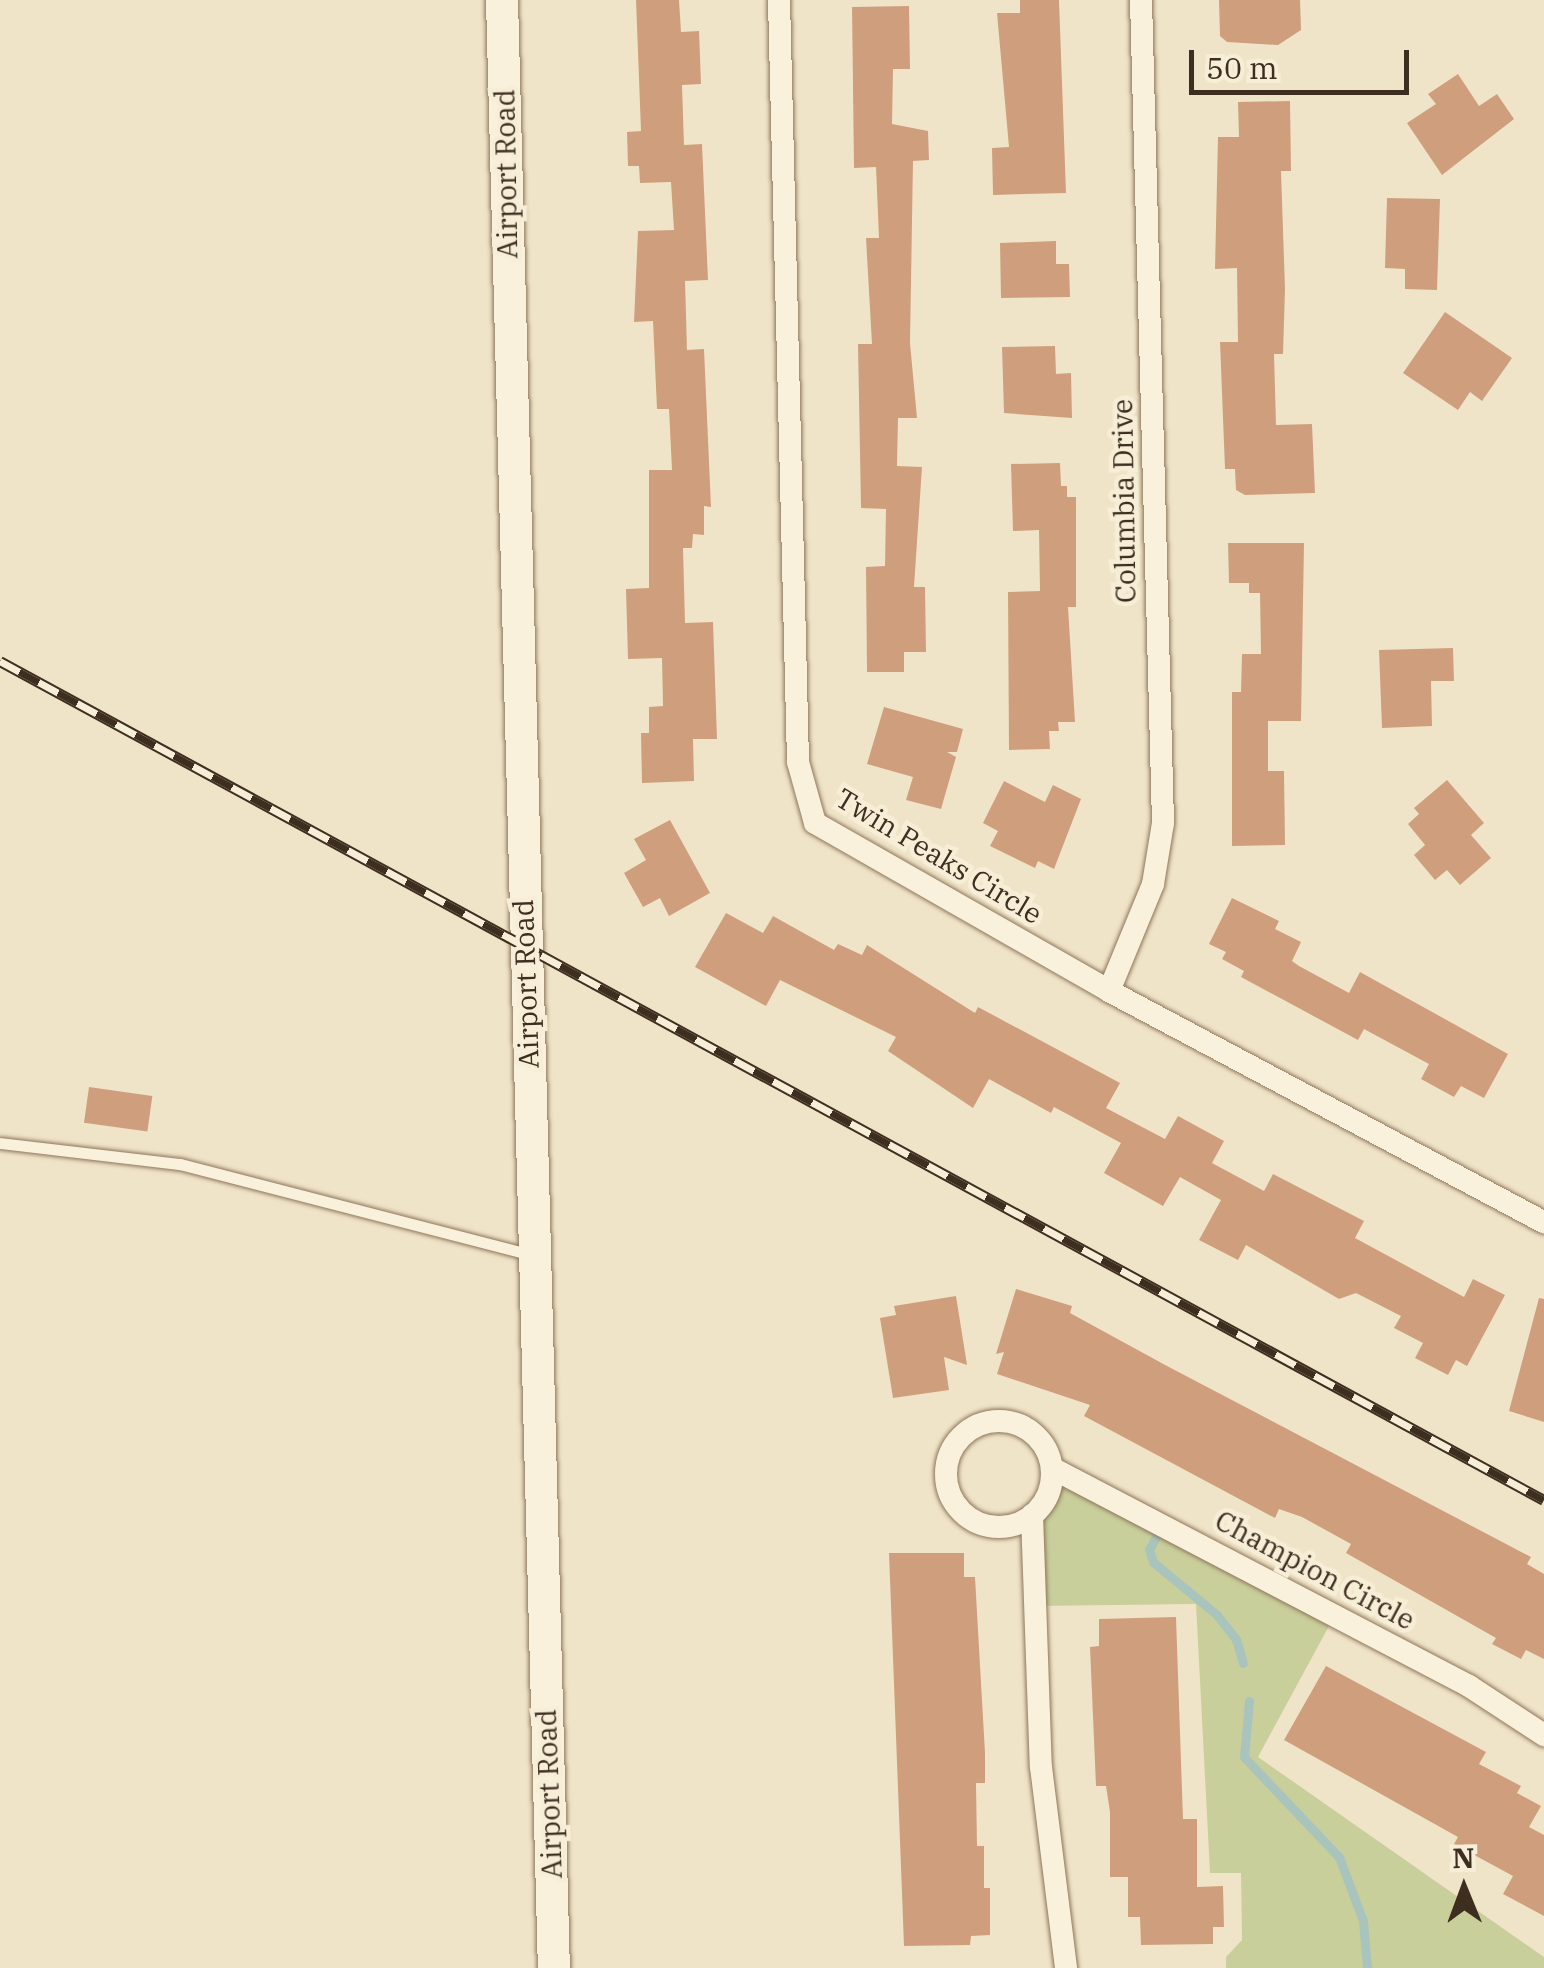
<!DOCTYPE html>
<html>
<head>
<meta charset="utf-8">
<style>
	body { margin:0 }
	#map { position:relative; width:1544px; height:1968px; overflow:hidden; background:#f0e4c8; font-family:"IBM Plex Serif",serif }
	div>[style] { position:absolute }
	.green>* { inset:0; background:#c9cf9b }
	.stream>* { height:9px; margin:-4.5px; padding:0 4.5px; transform-origin:4.5px; border-radius:4.5px; background:#a9c4bc }
	.building>* { inset:0; background:#cf9f7d; transform-origin:0 0 }
	.roads { filter:drop-shadow(0 0 2px #8d765c) drop-shadow(0 0 2px #8d765c) }
	.service>* { height:11px; margin:-5.5px; padding:0 5.5px; transform-origin:5.5px; border-radius:5.5px; background:#faf1dc }
	.minor>* { height:22px; margin:-11px; padding:0 11px; transform-origin:11px; border-radius:11px; background:#faf1dc }
	.minor>.ring { margin:-11px; padding:0; box-sizing:content-box; background:none; border:22px solid #faf1dc; border-radius:50% }
	.secondary>* { height:32px; margin:-16px; padding:0 16px; transform-origin:16px; border-radius:16px; background:#faf1dc }
	.rail>* { height:11px; margin-top:-5.5px; transform-origin:0; background:repeating-linear-gradient(90deg,#f7eed8 0 22px,#3d2e20 0 44px); box-sizing:border-box; border-block:2px solid #3d2e20 }
	span { translate:-50% -50%; white-space:nowrap; text-align:center; line-height:1.15; -webkit-text-stroke:9px #f7eed8; paint-order:stroke }
	.street-label { font-size:28px; color:#3d2e20 }
	.north { position:absolute; left:1414px; top:1838px; width:100px; height:100px; -webkit-text-stroke:8px #f7eed8; paint-order:stroke; rotate:359deg; font-size:28px; font-weight:700; line-height:40px; text-align:center; color:#3d2e20 }
	.north::after { content:''; display:block; margin:auto; width:35px; height:45px; background:#3d2e20; clip-path:polygon(50% 0,100% 100%,50% 72%,0 100%) }
	.scale { position:absolute; left:1189px; top:50px; width:220px; height:45px; box-sizing:border-box; border:5px solid #3d2e20; border-top:0; padding-left:12px; font-size:30px; line-height:35px; white-space:nowrap; color:#3d2e20; -webkit-text-stroke:8px #f7eed8; paint-order:stroke }
</style>
</head>
<body>
<div id="map">
	<div class="green">
		<i style="clip-path:polygon(1052px 1478px,1335px 1615px,1258px 1757px,1544px 1957px,1544px 1968px,1226px 1968px,1226px 1957px,1242px 1940px,1241px 1873px,1210px 1873px,1196px 1604px,1035px 1606px,1039px 1509px)"></i>
	</div>
	<div class="stream">
		<i style="left:1162px;top:1526px;width:26px;rotate:119deg"></i>
		<i style="left:1149px;top:1549px;width:14px;rotate:73deg"></i>
		<i style="left:1153px;top:1562px;width:83px;rotate:39.6deg"></i>
		<i style="left:1217px;top:1615px;width:31px;rotate:52deg"></i>
		<i style="left:1236px;top:1639px;width:25px;rotate:74deg"></i>
		<i style="left:1249px;top:1701px;width:56px;rotate:95.1deg"></i>
		<i style="left:1244px;top:1757px;width:138px;rotate:46.5deg"></i>
		<i style="left:1339px;top:1857px;width:68px;rotate:69.4deg"></i>
		<i style="left:1363px;top:1921px;width:47px;rotate:85.1deg"></i>
	</div>
	<div class="building">
		<i style="clip-path:polygon(636px 0,679px 0,681px 32px,699px 31px,701px 84px,682px 85px,684px 145px,702px 144px,708px 280px,685px 281px,687px 350px,704px 349px,711px 507px,704px 506px,704px 535px,693px 534px,692px 548px,683px 548px,685px 623px,713px 622px,717px 739px,693px 739px,694px 781px,642px 783px,641px 733px,649px 733px,649px 707px,663px 706px,662px 658px,628px 659px,626px 589px,649px 588px,649px 470px,672px 470px,669px 409px,657px 409px,653px 321px,634px 322px,638px 231px,674px 230px,671px 182px,640px 183px,639px 166px,628px 166px,627px 132px,641px 131px)"></i>
		<i style="clip-path:polygon(1020px 0,1059px 0,1066px 193px,993px 195px,992px 148px,1009px 147px,997px 13px,1020px 13px)"></i>
		<i style="clip-path:polygon(1219px 0,1300px 0,1301px 30px,1278px 45px,1227px 42px,1220px 36px)"></i>
		<i style="clip-path:polygon(909px 6px,910px 69px,893px 69px,892px 124px,928px 131px,929px 160px,913px 161px,910px 343px,917px 418px,898px 418px,897px 466px,922px 467px,914px 587px,925px 587px,926px 652px,904px 652px,904px 672px,867px 672px,866px 567px,885px 566px,886px 509px,861px 508px,858px 344px,872px 344px,866px 238px,879px 238px,876px 167px,854px 168px,852px 7px)"></i>
		<i style="clip-path:polygon(1458px 74px,1479px 106px,1497px 94px,1514px 119px,1442px 175px,1407px 123px,1436px 104px,1428px 94px)"></i>
		<i style="clip-path:polygon(1290px 101px,1291px 171px,1281px 171px,1285px 289px,1283px 354px,1274px 354px,1276px 425px,1312px 424px,1315px 493px,1245px 495px,1236px 490px,1235px 469px,1225px 469px,1220px 342px,1238px 342px,1237px 268px,1215px 269px,1218px 137px,1239px 137px,1238px 102px)"></i>
		<i style="clip-path:polygon(1387px 198px,1440px 199px,1437px 290px,1405px 289px,1405px 269px,1385px 268px)"></i>
		<i style="clip-path:polygon(1056px 241px,1056px 264px,1069px 264px,1070px 297px,1001px 298px,1000px 243px)"></i>
		<i style="clip-path:polygon(1445px 312px,1512px 358px,1482px 401px,1470px 392px,1458px 410px,1403px 373px)"></i>
		<i style="clip-path:polygon(1055px 346px,1056px 374px,1071px 373px,1072px 418px,1004px 413px,1002px 347px)"></i>
		<i style="clip-path:polygon(1060px 463px,1061px 486px,1067px 486px,1067px 497px,1076px 497px,1076px 607px,1068px 607px,1075px 722px,1058px 722px,1059px 731px,1049px 731px,1050px 749px,1009px 750px,1008px 592px,1040px 591px,1039px 530px,1013px 531px,1011px 464px)"></i>
		<i style="clip-path:polygon(1228px 543px,1304px 543px,1301px 721px,1268px 721px,1268px 771px,1284px 771px,1285px 845px,1232px 846px,1232px 692px,1241px 692px,1242px 654px,1261px 654px,1260px 593px,1249px 593px,1249px 583px,1229px 583px)"></i>
		<i style="clip-path:polygon(1453px 648px,1454px 681px,1431px 681px,1432px 726px,1382px 728px,1379px 650px)"></i>
		<i style="clip-path:polygon(884px 707px,963px 729px,957px 752px,947px 752px,956px 757px,941px 809px,906px 800px,913px 777px,867px 764px)"></i>
		<i style="clip-path:polygon(1447px 780px,1484px 823px,1471px 835px,1491px 858px,1460px 885px,1447px 870px,1435px 880px,1414px 855px,1425px 845px,1408px 824px,1419px 814px,1414px 808px)"></i>
		<i style="clip-path:polygon(1004px 781px,1045px 802px,1053px 785px,1081px 799px,1054px 869px,1038px 861px,1035px 868px,990px 846px,998px 831px,983px 823px)"></i>
		<i style="clip-path:polygon(670px 820px,710px 893px,669px 916px,660px 898px,643px 907px,624px 873px,646px 860px,634px 839px)"></i>
		<i style="clip-path:polygon(1232px 898px,1279px 921px,1275px 929px,1301px 942px,1292px 961px,1299px 966px,1349px 993px,1360px 972px,1508px 1054px,1484px 1098px,1461px 1086px,1454px 1097px,1421px 1079px,1429px 1064px,1364px 1029px,1358px 1040px,1241px 977px,1244px 971px,1222px 959px,1226px 952px,1209px 944px)"></i>
		<i style="clip-path:polygon(726px 913px,763px 933px,773px 916px,834px 950px,838px 944px,862px 955px,867px 945px,975px 1013px,978px 1007px,1120px 1083px,1106px 1108px,1165px 1139px,1178px 1116px,1224px 1141px,1212px 1163px,1264px 1191px,1273px 1174px,1364px 1221px,1355px 1238px,1464px 1297px,1473px 1279px,1505px 1295px,1467px 1366px,1456px 1360px,1448px 1375px,1415px 1358px,1423px 1343px,1394px 1328px,1401px 1316px,1356px 1293px,1339px 1299px,1246px 1245px,1238px 1260px,1199px 1240px,1221px 1200px,1180px 1177px,1163px 1206px,1104px 1173px,1121px 1143px,1054px 1107px,1051px 1113px,989px 1079px,973px 1108px,888px 1051px,896px 1037px,780px 980px,766px 1006px,695px 967px)"></i>
		<i style="left:89px;top:1087px;width:64px;height:36px;rotate:8deg"></i>
		<i style="clip-path:polygon(1016px 1289px,1072px 1306px,1070px 1313px,1167px 1366px,1531px 1557px,1527px 1564px,1544px 1574px,1544px 1659px,1526px 1650px,1521px 1659px,1492px 1644px,1496px 1638px,1346px 1553px,1351px 1544px,1302px 1517px,1279px 1509px,1275px 1518px,1084px 1416px,1090px 1405px,997px 1374px,1004px 1352px,996px 1354px)"></i>
		<i style="clip-path:polygon(956px 1296px,967px 1365px,944px 1357px,949px 1390px,893px 1398px,880px 1318px,896px 1315px,894px 1306px)"></i>
		<i style="clip-path:polygon(1539px 1298px,1544px 1299px,1544px 1422px,1509px 1411px)"></i>
		<i style="clip-path:polygon(889px 1553px,964px 1553px,964px 1577px,975px 1577px,985px 1753px,985px 1783px,976px 1783px,977px 1846px,984px 1846px,984px 1888px,990px 1888px,990px 1935px,971px 1936px,970px 1945px,904px 1946px)"></i>
		<i style="clip-path:polygon(1176px 1617px,1183px 1819px,1197px 1819px,1197px 1887px,1223px 1886px,1224px 1927px,1213px 1927px,1213px 1944px,1141px 1945px,1140px 1917px,1128px 1917px,1128px 1877px,1110px 1877px,1110px 1812px,1106px 1786px,1096px 1786px,1090px 1647px,1099px 1646px,1099px 1619px)"></i>
		<i style="clip-path:polygon(1326px 1666px,1486px 1752px,1479px 1764px,1521px 1786px,1517px 1793px,1541px 1806px,1529px 1827px,1544px 1835px,1544px 1916px,1503px 1894px,1513px 1876px,1454px 1844px,1458px 1837px,1284px 1740px)"></i>
	</div>
	<div class="roads">
		<div class="service">
			<i style="left:0;top:1143px;width:181px;rotate:6.7deg"></i>
			<i style="left:180px;top:1164px;width:365px;rotate:14.5deg"></i>
		</div>
		<div class="minor">
			<i style="left:779px;top:0;width:762px;rotate:88.57deg"></i>
			<i style="left:798px;top:762px;width:63px;rotate:74.4deg"></i>
			<i style="left:815px;top:823px;width:339px;rotate:29.7deg"></i>
			<i style="left:1109px;top:991px;width:493px;rotate:28deg"></i>
			<i style="left:1109px;top:991px;width:116px;rotate:-67.6deg"></i>
			<i style="left:1153px;top:884px;width:62px;rotate:-80.7deg"></i>
			<i style="left:1163px;top:823px;width:823px;rotate:-91.53deg"></i>
			<i class="ring" style="left:946px;top:1421px;width:84px;height:84px"></i>
			<i style="left:1052px;top:1468px;width:471px;rotate:27.6deg"></i>
			<i style="left:1469px;top:1686px;width:90px;rotate:33.2deg"></i>
			<i style="left:1032px;top:1515px;width:252px;rotate:88deg"></i>
			<i style="left:1041px;top:1767px;width:203px;rotate:82.9deg"></i>
		</div>
		<div class="secondary">
			<i style="left:502px;top:0;width:1969px;rotate:88.49deg"></i>
		</div>
	</div>
	<div class="rail">
		<i style="left:0;top:661px;width:1757px;rotate:28.52deg"></i>
	</div>
	<div class="street-label">
		<span style="left:506px;top:174px;rotate:-91deg">Airport Road</span>
		<span style="left:1124px;top:501px;rotate:-91deg">Columbia Drive</span>
		<span style="left:939px;top:856px;rotate:31deg">Twin Peaks Circle</span>
		<span style="left:526px;top:984px;rotate:-92deg">Airport Road</span>
		<span style="left:1315px;top:1570px;rotate:28deg">Champion Circle</span>
		<span style="left:549px;top:1794px;rotate:-92deg">Airport Road</span>
	</div>
	<div class="north">N</div>
	<div class="scale">50 m</div>
</div>
</body>
</html>
